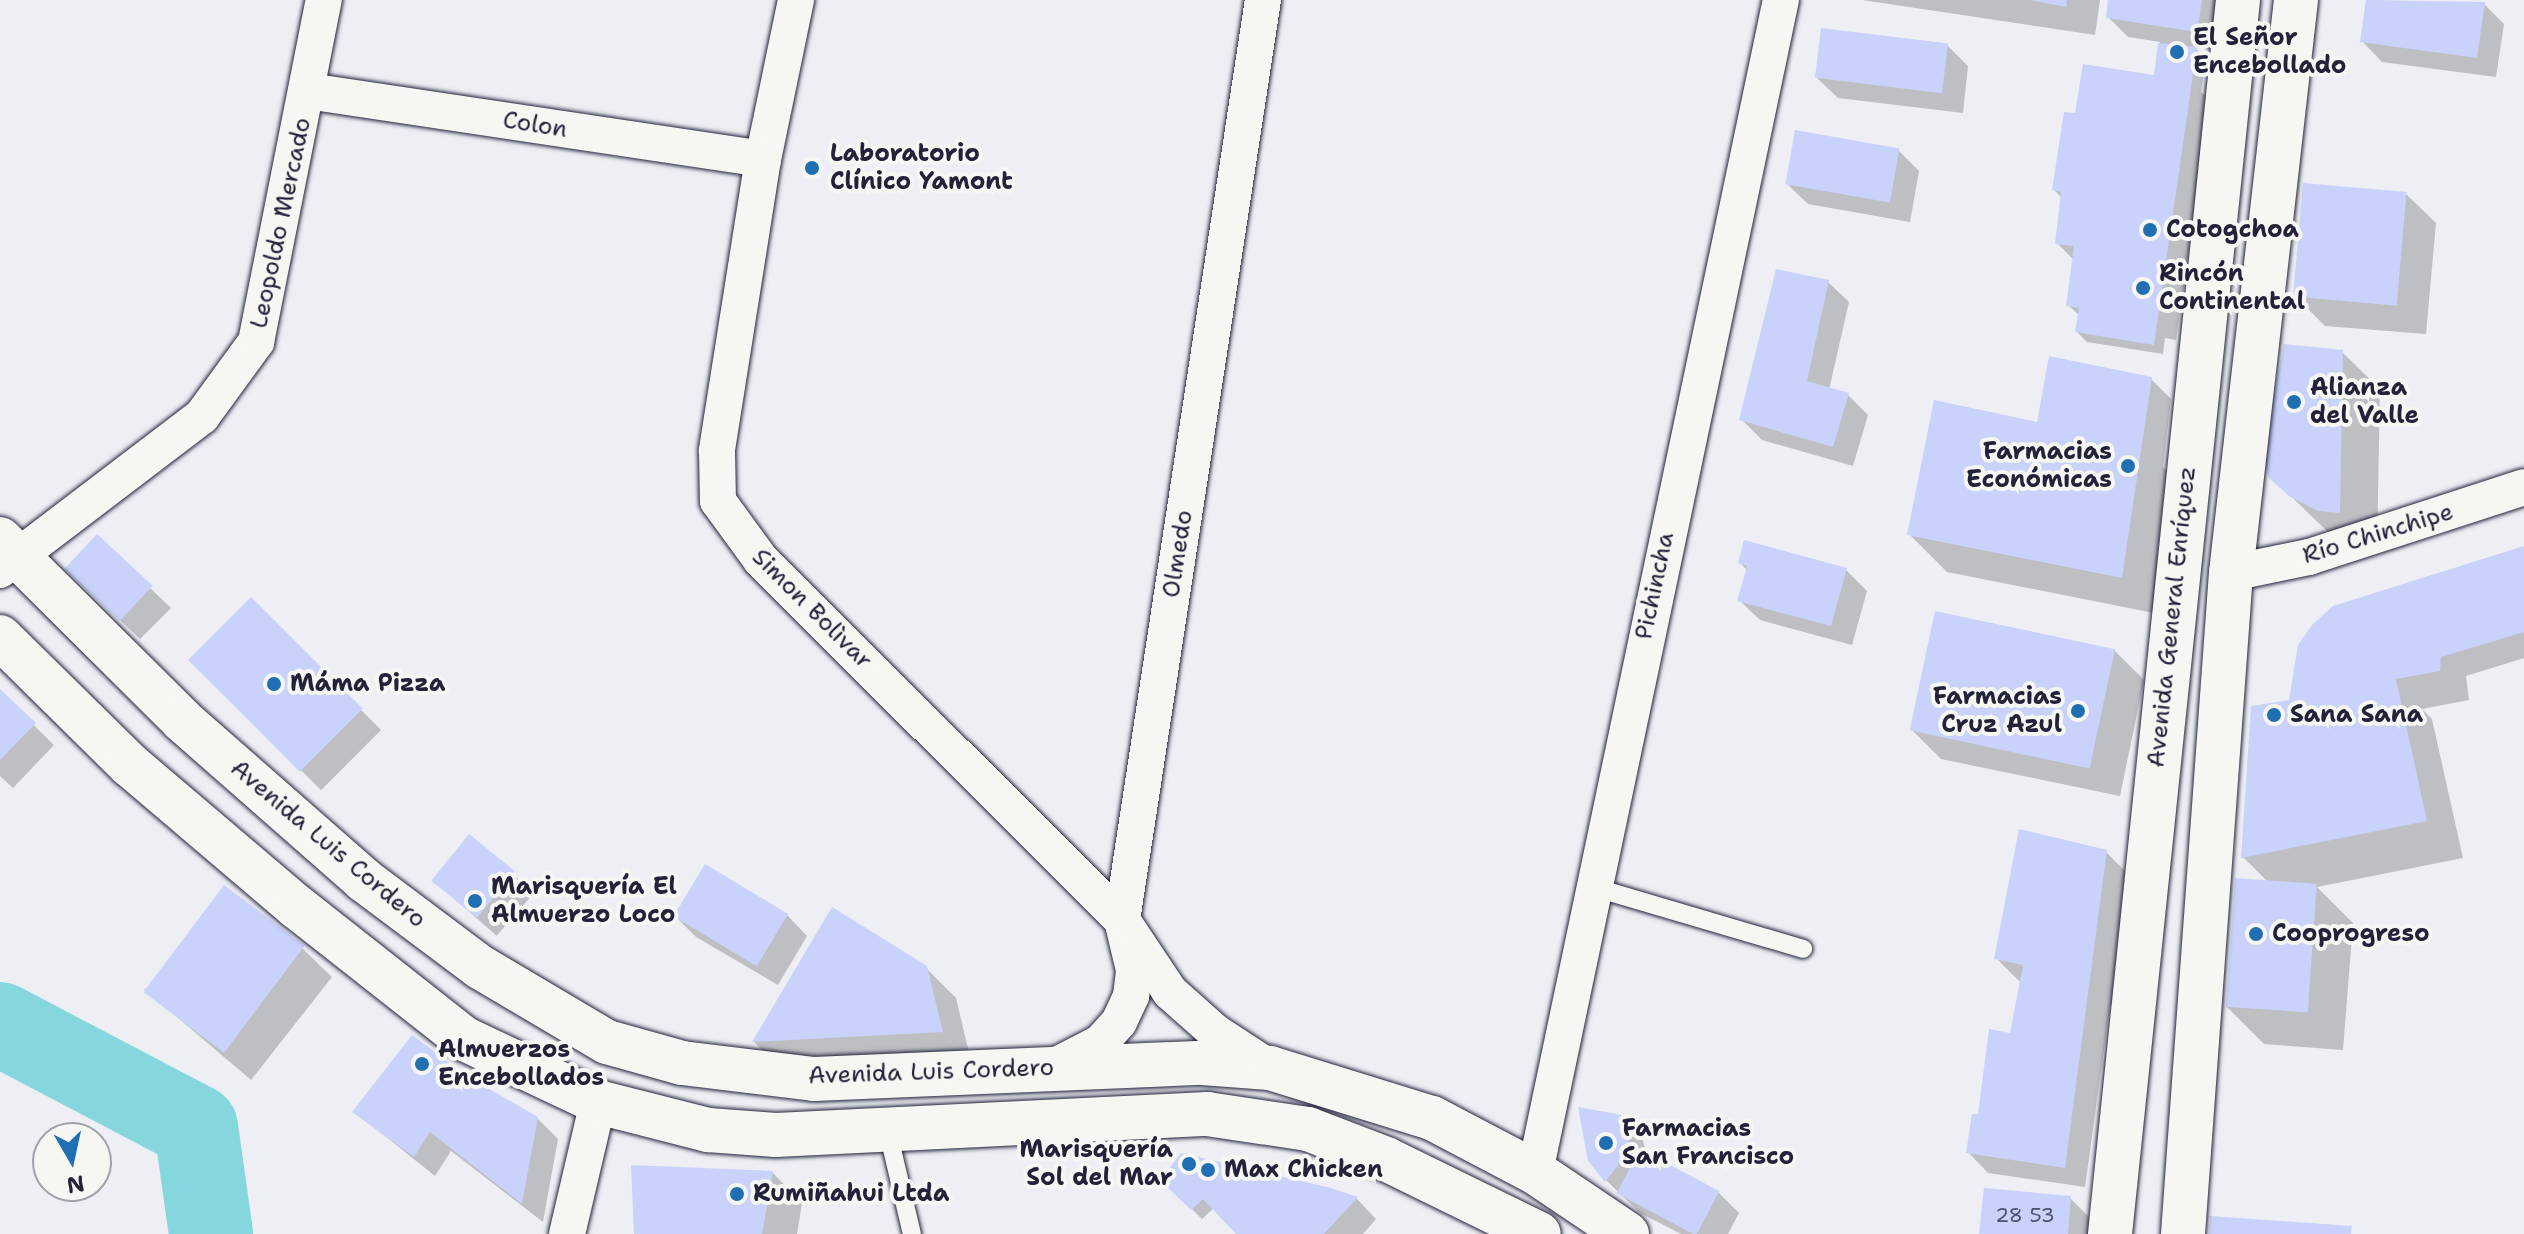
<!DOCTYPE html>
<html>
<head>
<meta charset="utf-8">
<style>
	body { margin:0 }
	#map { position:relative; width:2524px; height:1234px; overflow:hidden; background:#edeff4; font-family:"Shantell Sans",sans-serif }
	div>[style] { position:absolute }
	.shadow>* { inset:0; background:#0003; transform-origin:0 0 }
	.river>* { height:84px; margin:-42px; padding:0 42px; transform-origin:42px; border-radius:42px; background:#86d7dd }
	.building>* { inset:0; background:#c9d2fa; transform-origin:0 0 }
	.roads { filter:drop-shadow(0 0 2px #22223b) drop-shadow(0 0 2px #22223b) }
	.service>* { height:18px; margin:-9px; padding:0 9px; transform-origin:9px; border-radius:9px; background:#f6f6f2 }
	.minor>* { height:36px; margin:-18px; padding:0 18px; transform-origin:18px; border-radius:18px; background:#f6f6f2 }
	.secondary>* { height:44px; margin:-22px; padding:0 22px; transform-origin:22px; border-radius:22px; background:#f6f6f2 }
	.dots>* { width:22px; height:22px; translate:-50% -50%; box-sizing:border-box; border:4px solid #f6f6f2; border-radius:50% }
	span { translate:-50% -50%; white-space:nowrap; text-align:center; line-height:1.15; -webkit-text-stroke:8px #f6f6f2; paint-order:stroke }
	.number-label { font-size:20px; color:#4c4e6b }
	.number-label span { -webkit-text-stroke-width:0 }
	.poi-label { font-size:24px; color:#22223b; font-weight:700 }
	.left { translate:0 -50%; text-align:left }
	.right { translate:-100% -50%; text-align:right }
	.street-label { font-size:24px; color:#22223b }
	.north { position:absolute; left:32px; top:1122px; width:80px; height:80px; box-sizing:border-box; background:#f6f6f2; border:2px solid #a1a1a9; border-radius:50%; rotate:171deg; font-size:22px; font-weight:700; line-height:32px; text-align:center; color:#22223b }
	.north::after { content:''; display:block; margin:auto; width:28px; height:36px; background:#1f6fb2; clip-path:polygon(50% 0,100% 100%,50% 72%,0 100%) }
</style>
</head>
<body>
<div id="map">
	<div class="shadow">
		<i style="clip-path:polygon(1862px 0,2100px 0,2095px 35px)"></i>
		<i style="clip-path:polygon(2111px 0,2217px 0,2217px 51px,2195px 48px,2206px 59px,2201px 92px,2212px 102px,2201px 239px,2191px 237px,2176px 340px,2165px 338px,2163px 354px,2087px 342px,2077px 332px,2080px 316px,2068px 305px,2074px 260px,2057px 243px,2062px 198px,2054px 190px,2082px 117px,2156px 77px,2160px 42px,2128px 37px,2108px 17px)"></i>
		<i style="clip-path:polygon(2368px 0,2484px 4px,2504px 24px,2496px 77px,2382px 62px,2362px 41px)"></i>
		<i style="clip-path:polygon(1947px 45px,1968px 66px,1963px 113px,1838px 98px,1817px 78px)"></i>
		<i style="clip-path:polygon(1898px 150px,1919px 171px,1910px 222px,1808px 204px,1787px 184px)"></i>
		<i style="clip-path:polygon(2406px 194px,2436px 223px,2426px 334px,2325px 326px,2295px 296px)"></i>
		<i style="clip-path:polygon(1828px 282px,1849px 302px,1829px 390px,1848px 395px,1868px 415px,1853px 466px,1762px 440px,1742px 420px)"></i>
		<i style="clip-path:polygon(2342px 352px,2380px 389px,2377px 549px,2329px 533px,2271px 477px)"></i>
		<i style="clip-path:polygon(2151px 379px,2171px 399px,2163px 467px,2180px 484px,2159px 614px,1947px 572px,1909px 534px,2039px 424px)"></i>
		<i style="clip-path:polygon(97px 537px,171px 608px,140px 639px,87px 589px)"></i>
		<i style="clip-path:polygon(2524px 547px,2524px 658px,2466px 676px,2469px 700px,2422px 709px,2432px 719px,2463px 858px,2317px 887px,2353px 923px,2343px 1050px,2264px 1044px,2226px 1006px,2268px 882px,2243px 857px,2291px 701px)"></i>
		<i style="clip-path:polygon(1740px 563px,1846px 570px,1867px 591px,1852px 645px,1760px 620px,1739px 600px,1748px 571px)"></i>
		<i style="left:251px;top:600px;width:184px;height:85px;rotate:45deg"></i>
		<i style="clip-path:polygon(2114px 650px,2144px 680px,2120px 796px,1941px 759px,1911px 729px)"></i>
		<i style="clip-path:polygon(0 692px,54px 745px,13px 788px,0 776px)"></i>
		<i style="left:470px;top:837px;width:85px;height:57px;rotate:41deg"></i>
		<i style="clip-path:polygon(2106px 852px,2136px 882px,2120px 1008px,2110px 1006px,2085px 1187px,1988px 1173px,1968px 1152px,2011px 1035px,2021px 983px,1996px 958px)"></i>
		<i style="clip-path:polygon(833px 910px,926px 968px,956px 998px,971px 1061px,783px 1071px,754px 1042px)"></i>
		<i style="clip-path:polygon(787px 915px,807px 936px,778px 985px,696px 937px,676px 917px)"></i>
		<i style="clip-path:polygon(302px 948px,332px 977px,251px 1080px,144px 989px)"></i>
		<i style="clip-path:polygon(464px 1077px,537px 1118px,558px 1139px,543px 1222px,451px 1151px,435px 1176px,355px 1112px)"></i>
		<i style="clip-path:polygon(1621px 1117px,1642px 1137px,1647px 1155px,1719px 1193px,1739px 1213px,1728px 1234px,1681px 1234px,1640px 1213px,1607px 1181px,1590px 1160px)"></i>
		<i style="clip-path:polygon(634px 1167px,773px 1173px,802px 1203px,797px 1234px,636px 1234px)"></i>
		<i style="clip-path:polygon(1283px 1179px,1357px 1199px,1376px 1219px,1363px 1234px,1239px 1234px,1214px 1208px,1202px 1219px,1162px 1180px)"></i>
		<i style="clip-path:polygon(2070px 1198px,2091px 1219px,2089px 1234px,1981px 1234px)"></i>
	</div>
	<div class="river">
		<i style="left:0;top:1024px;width:221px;rotate:27.7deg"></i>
		<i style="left:196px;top:1127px;width:108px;rotate:82deg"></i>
	</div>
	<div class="building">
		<i style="clip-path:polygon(2030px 0,2067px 0,2066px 7px)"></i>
		<i style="clip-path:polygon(2108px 0,2202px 0,2197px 32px,2106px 18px)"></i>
		<i style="clip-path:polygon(2366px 0,2485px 2px,2477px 58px,2360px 42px)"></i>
		<i style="left:1821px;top:28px;width:128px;height:50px;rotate:7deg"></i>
		<i style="clip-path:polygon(2158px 43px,2197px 47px,2154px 345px,2075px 332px,2079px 308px,2066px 306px,2074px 246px,2055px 244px,2061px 192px,2052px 190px,2064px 112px,2075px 113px,2083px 64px,2154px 75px)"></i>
		<i style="left:1795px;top:130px;width:106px;height:55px;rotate:10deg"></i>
		<i style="left:2303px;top:183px;width:104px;height:114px;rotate:5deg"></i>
		<i style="clip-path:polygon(1776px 269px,1829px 280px,1807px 381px,1849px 393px,1833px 447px,1739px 420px)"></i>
		<i style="clip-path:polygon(2284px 344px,2343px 350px,2340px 513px,2318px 511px,2289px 496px,2269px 478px,2263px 454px)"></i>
		<i style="clip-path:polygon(2049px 356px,2152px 377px,2122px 578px,1907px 535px,1934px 400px,2037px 422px)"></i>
		<i style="left:97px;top:534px;width:76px;height:48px;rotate:43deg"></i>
		<i style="clip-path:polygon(1744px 540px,1847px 568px,1831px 626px,1737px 601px,1747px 566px,1738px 563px)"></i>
		<i style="clip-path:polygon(2524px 546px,2524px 632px,2441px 657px,2440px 671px,2396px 679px,2427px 821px,2241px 858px,2251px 706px,2289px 700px,2298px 645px,2312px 625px,2333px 606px)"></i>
		<i style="left:251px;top:597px;width:158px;height:89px;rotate:45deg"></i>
		<i style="left:1935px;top:611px;width:184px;height:122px;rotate:12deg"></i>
		<i style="clip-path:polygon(0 689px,36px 723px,0 760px)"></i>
		<i style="clip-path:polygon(2019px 829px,2107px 850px,2065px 1168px,1966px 1153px,1972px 1114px,1978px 1114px,1989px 1029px,2010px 1033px,2023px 965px,1994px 959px)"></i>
		<i style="left:469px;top:834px;width:59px;height:60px;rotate:39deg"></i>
		<i style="left:705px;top:864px;width:97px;height:61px;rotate:31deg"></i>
		<i style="left:2235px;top:878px;width:82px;height:129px;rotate:4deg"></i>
		<i style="left:224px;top:885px;width:101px;height:134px;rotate:37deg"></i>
		<i style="clip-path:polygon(832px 907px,927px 966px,943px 1032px,752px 1042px)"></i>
		<i style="clip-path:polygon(412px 1035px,465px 1075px,538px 1117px,522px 1204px,430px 1132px,414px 1157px,352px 1112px)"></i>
		<i style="clip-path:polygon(1578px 1107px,1622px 1115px,1631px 1149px,1605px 1182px,1588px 1161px)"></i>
		<i style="left:1640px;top:1149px;width:90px;height:50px;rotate:28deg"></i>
		<i style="clip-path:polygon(1181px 1153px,1331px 1188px,1358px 1197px,1324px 1234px,1236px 1234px,1203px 1199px,1191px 1210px,1160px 1180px)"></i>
		<i style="clip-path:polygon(631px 1165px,773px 1171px,762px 1234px,634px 1234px)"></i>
		<i style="clip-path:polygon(1984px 1188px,2071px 1196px,2068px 1234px,1979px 1234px)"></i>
		<i style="clip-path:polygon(2210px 1216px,2352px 1226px,2351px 1234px,2209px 1234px)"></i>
	</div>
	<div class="roads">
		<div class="service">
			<i style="left:1593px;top:887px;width:219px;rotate:16.4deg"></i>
			<i style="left:888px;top:1132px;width:105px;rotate:76.8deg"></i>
		</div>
		<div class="minor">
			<i style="left:796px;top:0;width:162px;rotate:101.7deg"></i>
			<i style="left:763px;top:159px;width:296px;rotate:99deg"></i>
			<i style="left:717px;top:451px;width:50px;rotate:88.9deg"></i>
			<i style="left:718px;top:501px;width:73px;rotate:53.9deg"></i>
			<i style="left:761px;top:560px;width:510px;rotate:44.92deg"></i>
			<i style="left:1122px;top:920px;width:87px;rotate:56.3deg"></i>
			<i style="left:1170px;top:992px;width:60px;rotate:41.6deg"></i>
			<i style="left:1215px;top:1032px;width:66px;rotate:33.2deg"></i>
			<i style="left:308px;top:91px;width:460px;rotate:8.5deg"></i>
			<i style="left:0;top:570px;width:254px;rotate:-37.3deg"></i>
			<i style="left:202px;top:416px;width:92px;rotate:-53.9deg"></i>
			<i style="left:256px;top:342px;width:349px;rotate:-78.8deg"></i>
			<i style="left:2231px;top:573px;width:80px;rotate:-11.6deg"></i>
			<i style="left:2309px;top:557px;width:226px;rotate:-18deg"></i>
			<i style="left:1053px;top:1067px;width:53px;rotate:-27.1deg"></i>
			<i style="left:1100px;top:1043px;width:28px;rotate:-48deg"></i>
			<i style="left:1119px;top:1022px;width:29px;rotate:-65deg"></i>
			<i style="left:1131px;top:996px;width:26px;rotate:-83deg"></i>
			<i style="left:1134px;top:970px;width:51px;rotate:-103.5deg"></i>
			<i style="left:1122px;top:920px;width:931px;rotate:-81.29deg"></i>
			<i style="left:1535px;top:1172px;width:1198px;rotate:-78.15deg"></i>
			<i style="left:567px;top:1234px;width:136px;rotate:-76.8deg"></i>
		</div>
		<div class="secondary">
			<i style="left:0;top:539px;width:257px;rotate:44.8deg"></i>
			<i style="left:182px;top:720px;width:242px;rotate:41.3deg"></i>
			<i style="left:364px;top:880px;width:145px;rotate:36.9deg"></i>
			<i style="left:480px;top:967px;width:147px;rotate:30.6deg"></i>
			<i style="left:607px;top:1042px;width:78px;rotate:15.6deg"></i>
			<i style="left:682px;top:1063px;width:133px;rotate:6.9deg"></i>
			<i style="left:814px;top:1079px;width:388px;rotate:-2.4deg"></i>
			<i style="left:1202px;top:1063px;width:68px;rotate:4.2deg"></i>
			<i style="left:1270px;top:1068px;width:170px;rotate:17.2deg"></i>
			<i style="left:1432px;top:1118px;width:116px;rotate:27.7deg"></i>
			<i style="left:1535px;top:1172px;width:111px;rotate:34deg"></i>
			<i style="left:0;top:637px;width:182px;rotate:44.6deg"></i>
			<i style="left:130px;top:765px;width:219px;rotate:40.4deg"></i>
			<i style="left:297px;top:907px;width:214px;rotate:38.2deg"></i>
			<i style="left:465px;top:1039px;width:147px;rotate:25.3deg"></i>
			<i style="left:598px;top:1102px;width:114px;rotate:14.3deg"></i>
			<i style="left:708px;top:1130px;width:68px;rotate:4.2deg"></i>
			<i style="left:776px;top:1135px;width:432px;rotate:-2.8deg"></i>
			<i style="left:1207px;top:1114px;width:102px;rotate:8.4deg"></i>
			<i style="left:1308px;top:1129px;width:84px;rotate:21deg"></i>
			<i style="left:1386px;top:1159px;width:170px;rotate:26.1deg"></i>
			<i style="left:2110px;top:1234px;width:1241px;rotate:-84.08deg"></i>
			<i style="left:2183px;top:1234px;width:663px;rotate:-85.85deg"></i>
			<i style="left:2231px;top:573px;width:577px;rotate:-83.53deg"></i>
		</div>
	</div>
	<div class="dots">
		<i style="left:2177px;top:52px;background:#1f6fb2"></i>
		<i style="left:812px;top:168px;background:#1f6fb2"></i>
		<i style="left:2150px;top:230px;background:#1f6fb2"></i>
		<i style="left:2143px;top:288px;background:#1f6fb2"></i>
		<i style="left:2294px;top:402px;background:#1f6fb2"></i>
		<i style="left:2128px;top:466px;background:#1f6fb2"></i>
		<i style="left:274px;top:684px;background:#1f6fb2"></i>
		<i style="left:2078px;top:711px;background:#1f6fb2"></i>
		<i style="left:2274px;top:715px;background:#1f6fb2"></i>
		<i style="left:475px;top:901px;background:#1f6fb2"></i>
		<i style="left:2256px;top:934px;background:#1f6fb2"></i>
		<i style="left:422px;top:1064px;background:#1f6fb2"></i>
		<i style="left:1606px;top:1143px;background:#1f6fb2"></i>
		<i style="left:1189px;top:1164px;background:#1f6fb2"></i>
		<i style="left:1208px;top:1170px;background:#1f6fb2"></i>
		<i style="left:737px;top:1194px;background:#1f6fb2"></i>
	</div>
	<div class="number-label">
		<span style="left:2025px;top:1215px">28 53</span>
	</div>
	<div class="poi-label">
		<span class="left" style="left:2193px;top:52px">El Señor<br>Encebollado</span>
		<span class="left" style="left:830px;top:168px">Laboratorio<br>Clínico Yamont</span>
		<span class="left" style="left:2166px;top:230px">Cotogchoa</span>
		<span class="left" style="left:2159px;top:288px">Rincón<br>Continental</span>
		<span class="left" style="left:2310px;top:402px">Alianza<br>del Valle</span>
		<span class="right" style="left:2112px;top:466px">Farmacias<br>Económicas</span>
		<span class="left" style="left:290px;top:684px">Máma Pizza</span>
		<span class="right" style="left:2062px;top:711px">Farmacias<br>Cruz Azul</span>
		<span class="left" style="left:2290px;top:715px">Sana Sana</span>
		<span class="left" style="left:491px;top:901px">Marisquería El<br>Almuerzo Loco</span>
		<span class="left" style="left:2272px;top:934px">Cooprogreso</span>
		<span class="left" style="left:438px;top:1064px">Almuerzos<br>Encebollados</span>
		<span class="left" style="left:1622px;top:1143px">Farmacias<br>San Francisco</span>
		<span class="right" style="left:1173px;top:1164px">Marisquería<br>Sol del Mar</span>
		<span class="left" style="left:1224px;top:1170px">Max Chicken</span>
		<span class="left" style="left:753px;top:1194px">Rumiñahui Ltda</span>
	</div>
	<div class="street-label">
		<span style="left:535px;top:125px;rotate:9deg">Colon</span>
		<span style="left:281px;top:223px;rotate:-78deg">Leopoldo Mercado</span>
		<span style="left:2378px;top:534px;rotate:-17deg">Río Chinchipe</span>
		<span style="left:1178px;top:554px;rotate:-81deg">Olmedo</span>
		<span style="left:1655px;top:586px;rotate:-78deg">Pichincha</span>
		<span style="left:812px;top:609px;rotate:45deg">Simon Bolìvar</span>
		<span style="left:2172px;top:617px;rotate:-84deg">Avenida General Enríquez</span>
		<span style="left:328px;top:844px;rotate:40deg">Avenida Luis Cordero</span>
		<span style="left:931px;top:1072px;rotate:-2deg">Avenida Luis Cordero</span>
	</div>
	<div class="north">N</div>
</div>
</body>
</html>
